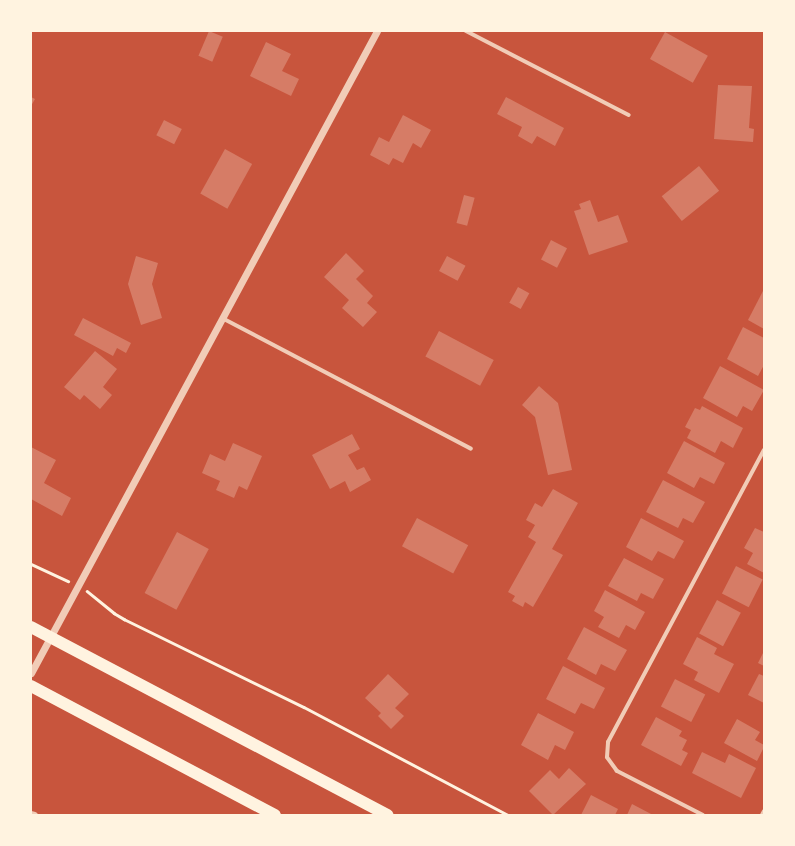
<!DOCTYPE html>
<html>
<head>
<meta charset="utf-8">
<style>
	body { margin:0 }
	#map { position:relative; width:795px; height:846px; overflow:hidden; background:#c8553d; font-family:Roboto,sans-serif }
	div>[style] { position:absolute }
	.building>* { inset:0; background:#d67c66; transform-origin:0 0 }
	.path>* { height:2.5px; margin:-1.25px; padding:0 1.25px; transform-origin:1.25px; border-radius:1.25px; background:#fff3e0 }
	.minor>* { height:4px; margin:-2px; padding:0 2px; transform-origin:2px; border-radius:2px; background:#f1ccb7 }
	.tertiary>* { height:7px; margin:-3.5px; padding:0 3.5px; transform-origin:3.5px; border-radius:3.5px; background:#f1ccb7 }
	.motorway>* { height:12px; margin:-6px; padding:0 6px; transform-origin:6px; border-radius:6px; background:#fff3e0 }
	span { translate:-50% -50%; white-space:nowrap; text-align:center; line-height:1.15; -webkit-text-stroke:3px #fff3e0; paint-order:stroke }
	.frame { position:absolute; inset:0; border:32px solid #fff3e0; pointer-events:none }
</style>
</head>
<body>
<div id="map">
	<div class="building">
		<i style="left:209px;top:31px;width:15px;height:27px;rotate:23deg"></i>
		<i style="left:665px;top:32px;width:49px;height:31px;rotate:29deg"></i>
		<i style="clip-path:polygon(266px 42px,291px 54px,282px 71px,299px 79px,291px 96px,250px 76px)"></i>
		<i style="clip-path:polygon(718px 85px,752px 86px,749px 128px,754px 129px,753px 142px,714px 139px)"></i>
		<i style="clip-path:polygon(31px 97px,35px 99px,31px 106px)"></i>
		<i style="clip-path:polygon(506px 97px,564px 128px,555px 146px,537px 136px,532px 144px,518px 136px,522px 127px,497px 114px)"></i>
		<i style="clip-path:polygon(403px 115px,431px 130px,421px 148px,413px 143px,403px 163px,393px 158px,389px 165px,370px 155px,379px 137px,389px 142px)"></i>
		<i style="left:164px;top:120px;width:20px;height:17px;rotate:27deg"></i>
		<i style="left:225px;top:149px;width:31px;height:51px;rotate:29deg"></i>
		<i style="left:699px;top:166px;width:32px;height:48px;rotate:51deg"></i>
		<i style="left:464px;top:195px;width:11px;height:29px;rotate:15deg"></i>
		<i style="clip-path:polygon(590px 200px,598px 222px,618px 215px,628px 242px,589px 255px,574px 211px,581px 209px,579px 204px)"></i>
		<i style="left:551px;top:240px;width:18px;height:22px;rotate:27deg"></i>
		<i style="clip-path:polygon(346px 253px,364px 271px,356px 279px,373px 296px,367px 303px,377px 312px,363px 327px,342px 308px,349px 300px,324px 277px)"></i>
		<i style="clip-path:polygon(136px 256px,158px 263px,152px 284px,162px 318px,141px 325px,128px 284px)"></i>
		<i style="left:447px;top:256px;width:21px;height:17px;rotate:28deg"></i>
		<i style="left:518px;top:287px;width:13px;height:18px;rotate:29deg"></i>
		<i style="clip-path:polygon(764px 289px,764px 329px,748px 320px)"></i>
		<i style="clip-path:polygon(83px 318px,131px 343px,126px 353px,117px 348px,113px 356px,74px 335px)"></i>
		<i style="clip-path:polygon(743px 327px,764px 338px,764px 365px,758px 376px,727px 359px)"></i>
		<i style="left:439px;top:331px;width:62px;height:29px;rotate:28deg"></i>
		<i style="clip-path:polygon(95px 351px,117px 369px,103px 387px,112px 395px,100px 409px,84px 395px,80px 400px,64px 387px)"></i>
		<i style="clip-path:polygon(720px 366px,764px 390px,752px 411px,743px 406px,737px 417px,703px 398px)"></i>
		<i style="clip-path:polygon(539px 386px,558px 403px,572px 470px,548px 475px,535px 417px,522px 405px)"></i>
		<i style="clip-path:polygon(702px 406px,743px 428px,733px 448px,721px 441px,715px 453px,687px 438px,691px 430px,685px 427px,695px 408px,700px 410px)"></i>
		<i style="clip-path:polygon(352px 434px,360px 449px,348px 455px,357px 470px,364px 467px,371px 480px,350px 492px,345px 481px,330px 489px,312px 455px)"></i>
		<i style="clip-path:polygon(684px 441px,725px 463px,714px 484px,700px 477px,694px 488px,667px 473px)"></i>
		<i style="clip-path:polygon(233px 443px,262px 456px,247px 490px,239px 486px,234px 498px,216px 490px,220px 481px,202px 473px,210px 454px,225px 461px)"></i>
		<i style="clip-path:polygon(31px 447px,56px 460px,44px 483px,71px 498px,62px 516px,31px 499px)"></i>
		<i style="clip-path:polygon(663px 480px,705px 502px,693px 523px,683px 518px,678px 528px,646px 512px)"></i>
		<i style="clip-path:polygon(553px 489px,578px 503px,552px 549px,563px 555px,533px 607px,525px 602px,523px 607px,512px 601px,515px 596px,508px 592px,536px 542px,528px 537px,535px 525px,526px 520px,535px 503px,542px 507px)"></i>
		<i style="left:417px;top:518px;width:58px;height:32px;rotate:28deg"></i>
		<i style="clip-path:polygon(641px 518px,684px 541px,674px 559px,658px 551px,652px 561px,626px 547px)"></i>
		<i style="clip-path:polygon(755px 528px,764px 532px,764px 573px,747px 564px,753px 553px,744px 548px)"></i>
		<i style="left:177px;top:532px;width:36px;height:69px;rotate:28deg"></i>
		<i style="clip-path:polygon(624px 558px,664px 579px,653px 599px,641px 593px,637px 601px,608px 586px)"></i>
		<i style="left:736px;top:566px;width:30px;height:31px;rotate:27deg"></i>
		<i style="clip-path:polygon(605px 590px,645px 612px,635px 630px,626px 625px,619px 638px,598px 627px,604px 617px,594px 611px)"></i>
		<i style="left:717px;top:600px;width:27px;height:38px;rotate:28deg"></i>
		<i style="clip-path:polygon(584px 627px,627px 650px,615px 671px,601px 664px,596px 675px,567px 659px)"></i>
		<i style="clip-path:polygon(697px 637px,717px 648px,714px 654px,734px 664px,719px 693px,694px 680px,698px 672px,683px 664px)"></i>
		<i style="clip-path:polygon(764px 651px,764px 666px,758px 663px)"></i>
		<i style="clip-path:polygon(563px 666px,605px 688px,594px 709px,581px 703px,575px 714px,546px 699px)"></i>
		<i style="clip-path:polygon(388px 674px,409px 694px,395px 708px,404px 716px,391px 729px,378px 716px,381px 713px,365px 698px)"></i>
		<i style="clip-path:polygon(759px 674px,764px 676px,764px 703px,748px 695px)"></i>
		<i style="left:675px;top:679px;width:34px;height:31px;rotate:27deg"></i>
		<i style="clip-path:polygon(538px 713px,574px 732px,565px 750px,555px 745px,548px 760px,521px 745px)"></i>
		<i style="clip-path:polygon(656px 717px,682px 731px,679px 736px,687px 740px,682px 750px,688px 753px,681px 766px,641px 745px)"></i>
		<i style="clip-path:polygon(737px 719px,760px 732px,755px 740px,764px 745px,764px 747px,757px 761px,724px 743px)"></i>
		<i style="clip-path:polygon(702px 752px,725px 763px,729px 754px,756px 768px,741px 798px,692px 773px)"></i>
		<i style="clip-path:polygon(569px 768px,586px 784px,553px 815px,529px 791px,550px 770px,559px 779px)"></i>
		<i style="clip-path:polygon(591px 795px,618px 809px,615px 815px,581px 815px)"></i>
		<i style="clip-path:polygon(632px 804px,653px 815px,627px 815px)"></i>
	</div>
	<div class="path">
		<i style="left:31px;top:564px;width:41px;rotate:24.7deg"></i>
		<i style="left:87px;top:591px;width:35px;rotate:39deg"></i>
		<i style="left:114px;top:613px;width:12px;rotate:31deg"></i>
		<i style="left:124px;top:619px;width:200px;rotate:26.1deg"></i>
		<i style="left:304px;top:707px;width:231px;rotate:27.9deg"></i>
	</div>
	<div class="minor">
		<i style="left:466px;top:31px;width:183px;rotate:27.3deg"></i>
		<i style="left:222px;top:318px;width:281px;rotate:27.7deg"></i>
		<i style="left:703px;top:815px;width:97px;rotate:-152.9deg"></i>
		<i style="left:617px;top:771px;width:17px;rotate:-126deg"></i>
		<i style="left:607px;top:757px;width:15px;rotate:-86deg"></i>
		<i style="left:608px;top:742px;width:331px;rotate:-61.9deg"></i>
		<i style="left:762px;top:815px;width:4px;rotate:-63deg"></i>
	</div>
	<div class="tertiary">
		<i style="left:31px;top:673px;width:729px;rotate:-61.68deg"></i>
		<i style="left:31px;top:814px;width:3px;rotate:18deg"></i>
	</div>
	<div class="motorway">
		<i style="left:31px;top:627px;width:403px;rotate:27.8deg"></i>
		<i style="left:31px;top:686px;width:276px;rotate:27.9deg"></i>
	</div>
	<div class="frame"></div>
</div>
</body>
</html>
